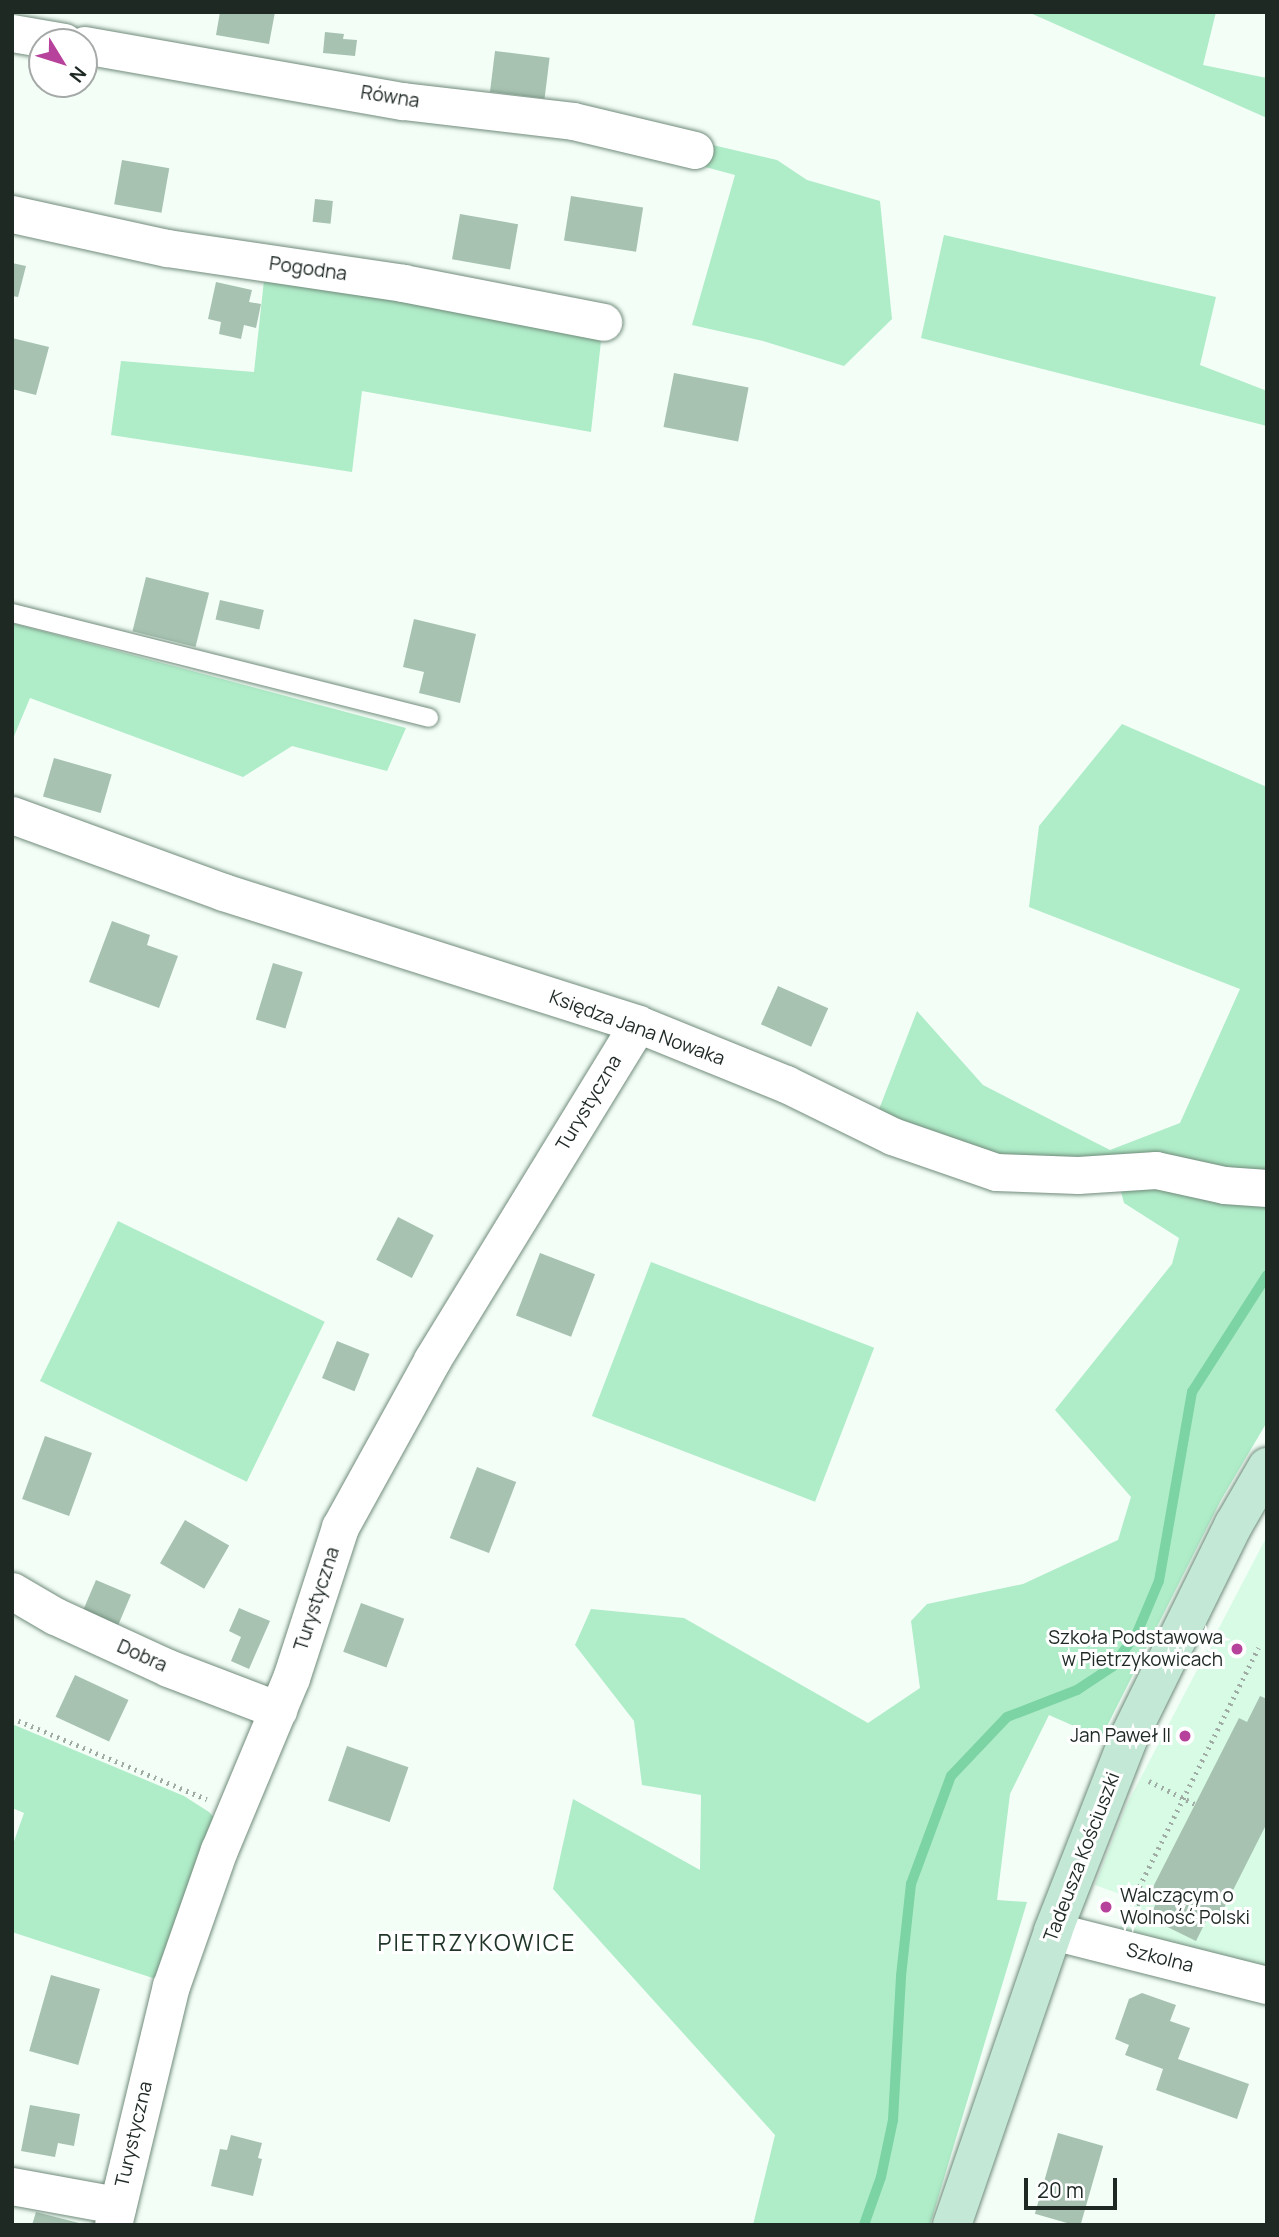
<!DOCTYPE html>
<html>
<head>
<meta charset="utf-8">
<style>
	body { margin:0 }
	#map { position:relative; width:1279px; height:2237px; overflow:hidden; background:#f3fef7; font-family:Manrope,sans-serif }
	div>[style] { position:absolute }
	.built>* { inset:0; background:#d7fbe5 }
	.green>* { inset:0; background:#afecc8; transform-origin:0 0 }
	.stream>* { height:10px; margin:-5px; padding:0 5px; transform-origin:5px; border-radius:5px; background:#7cd3a3 }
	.building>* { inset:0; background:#a7c2b1; transform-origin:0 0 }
	.path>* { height:4.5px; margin-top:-2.25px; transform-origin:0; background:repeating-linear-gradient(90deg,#a0aba4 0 2px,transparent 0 7px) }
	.roads { filter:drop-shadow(0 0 2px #718b7b) drop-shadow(0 0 2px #718b7b) }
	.lane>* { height:18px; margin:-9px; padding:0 9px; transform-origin:9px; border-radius:9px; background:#fff }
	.street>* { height:37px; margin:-18.5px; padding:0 18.5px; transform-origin:18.5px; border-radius:18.5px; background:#fff }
	.secondary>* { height:38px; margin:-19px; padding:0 19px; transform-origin:19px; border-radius:19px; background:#c4e8d6 }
	.dots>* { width:19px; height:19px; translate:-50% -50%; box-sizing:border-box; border:4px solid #fff; border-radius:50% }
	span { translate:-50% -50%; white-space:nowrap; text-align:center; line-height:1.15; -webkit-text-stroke:6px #fff; paint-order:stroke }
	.street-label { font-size:19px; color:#1f2923 }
	.poi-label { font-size:19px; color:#1f2923 }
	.right { translate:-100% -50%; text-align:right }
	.left { translate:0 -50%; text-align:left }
	.quarter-label { font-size:23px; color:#1e3528; letter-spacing:2px }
	.frame { position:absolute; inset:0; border:14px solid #1f2923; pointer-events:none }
	.north { position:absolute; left:28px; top:28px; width:70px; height:70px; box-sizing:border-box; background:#fff; border:2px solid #a5a9a7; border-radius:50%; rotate:128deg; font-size:19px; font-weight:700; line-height:28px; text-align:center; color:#1f2923 }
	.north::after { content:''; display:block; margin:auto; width:24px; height:32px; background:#b7429b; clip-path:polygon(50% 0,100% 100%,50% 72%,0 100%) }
	.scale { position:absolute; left:1024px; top:2178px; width:93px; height:32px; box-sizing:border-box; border:4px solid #1f2923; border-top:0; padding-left:9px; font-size:21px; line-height:24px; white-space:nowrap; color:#1f2923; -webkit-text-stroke:5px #fff; paint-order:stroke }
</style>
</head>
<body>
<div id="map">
	<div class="built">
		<i style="clip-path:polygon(1267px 1536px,1267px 1975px,1117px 1937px,1131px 1898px,1095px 1885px,1126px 1806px)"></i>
	</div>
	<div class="green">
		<i style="clip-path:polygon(1028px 12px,1216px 12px,1203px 65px,1267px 78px,1267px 118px)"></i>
		<i style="clip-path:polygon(704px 143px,777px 160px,807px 180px,880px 201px,892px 319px,844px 366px,763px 341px,692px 325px,735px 175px,698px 165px)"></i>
		<i style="clip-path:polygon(944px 235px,1216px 297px,1200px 365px,1267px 391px,1267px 426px,921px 338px)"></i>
		<i style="clip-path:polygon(265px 271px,602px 332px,591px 432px,362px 391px,352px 472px,111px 435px,121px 361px,254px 372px)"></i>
		<i style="clip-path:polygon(12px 623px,406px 728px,387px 771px,292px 746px,243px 777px,30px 698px,12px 741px)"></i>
		<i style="clip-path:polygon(1122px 724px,1267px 787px,1267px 1422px,1221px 1500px,1101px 1738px,1049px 1715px,1010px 1794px,997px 1900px,1027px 1902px,930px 2225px,753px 2225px,775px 2135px,553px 1889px,573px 1799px,700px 1870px,701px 1795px,642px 1785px,634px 1721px,575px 1645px,591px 1609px,684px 1618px,868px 1723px,920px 1688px,911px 1621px,927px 1604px,1023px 1584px,1118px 1540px,1131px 1497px,1055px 1410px,1172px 1264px,1179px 1238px,1124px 1203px,1114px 1165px,1009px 1161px,878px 1112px,917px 1011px,983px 1085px,1110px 1150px,1180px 1123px,1240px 989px,1029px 907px,1039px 826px)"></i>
		<i style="left:118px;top:1221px;width:230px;height:178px;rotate:26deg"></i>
		<i style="left:651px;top:1262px;width:239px;height:165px;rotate:21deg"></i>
		<i style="clip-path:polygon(12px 1724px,184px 1796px,209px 1812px,221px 1825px,162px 1981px,12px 1932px,12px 1847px,24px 1813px,12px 1808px)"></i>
	</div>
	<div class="stream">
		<i style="left:864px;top:2225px;width:51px;rotate:-70.5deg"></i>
		<i style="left:881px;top:2177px;width:58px;rotate:-78.1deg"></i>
		<i style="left:893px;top:2120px;width:144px;rotate:-86.8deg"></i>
		<i style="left:901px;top:1976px;width:93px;rotate:-83.8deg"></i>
		<i style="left:911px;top:1884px;width:115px;rotate:-69.7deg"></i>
		<i style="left:951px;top:1776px;width:81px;rotate:-46.5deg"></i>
		<i style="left:1007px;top:1717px;width:75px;rotate:-21.1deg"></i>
		<i style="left:1077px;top:1690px;width:42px;rotate:-33.3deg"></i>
		<i style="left:1112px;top:1667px;width:42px;rotate:-53.7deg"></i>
		<i style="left:1137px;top:1633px;width:56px;rotate:-67.1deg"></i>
		<i style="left:1159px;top:1581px;width:192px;rotate:-80.1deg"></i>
		<i style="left:1192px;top:1392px;width:139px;rotate:-57.3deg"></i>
	</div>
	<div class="building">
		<i style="clip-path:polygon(220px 12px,275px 12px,269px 44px,216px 35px)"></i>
		<i style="clip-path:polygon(325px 32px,344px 34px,343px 39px,357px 40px,355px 56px,323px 53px)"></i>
		<i style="left:495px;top:51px;width:55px;height:41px;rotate:7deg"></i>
		<i style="left:122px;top:160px;width:48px;height:45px;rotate:10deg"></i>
		<i style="left:571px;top:196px;width:73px;height:45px;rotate:9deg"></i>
		<i style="left:315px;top:199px;width:18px;height:23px;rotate:6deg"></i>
		<i style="left:460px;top:214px;width:59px;height:46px;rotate:10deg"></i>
		<i style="clip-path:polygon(12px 263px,26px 266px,18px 297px,12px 296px)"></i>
		<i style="clip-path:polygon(216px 282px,252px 290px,249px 302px,261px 304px,256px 328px,244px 325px,241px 339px,219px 334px,221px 322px,208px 319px)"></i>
		<i style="clip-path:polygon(12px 338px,49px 347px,36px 395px,12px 389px)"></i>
		<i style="left:674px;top:373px;width:76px;height:55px;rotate:11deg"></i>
		<i style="left:146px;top:577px;width:65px;height:56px;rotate:14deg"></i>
		<i style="left:220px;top:600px;width:45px;height:20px;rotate:13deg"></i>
		<i style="clip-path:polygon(414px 619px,476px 634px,460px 703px,419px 693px,424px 672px,403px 667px)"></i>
		<i style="left:54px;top:758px;width:60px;height:40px;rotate:16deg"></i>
		<i style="clip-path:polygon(112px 921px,150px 935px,147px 945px,178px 956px,159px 1008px,89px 982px)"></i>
		<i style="left:273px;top:963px;width:31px;height:59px;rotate:17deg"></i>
		<i style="left:778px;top:986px;width:55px;height:42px;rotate:24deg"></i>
		<i style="left:398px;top:1217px;width:40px;height:48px;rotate:27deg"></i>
		<i style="left:540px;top:1253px;width:59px;height:67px;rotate:21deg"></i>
		<i style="left:337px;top:1341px;width:35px;height:40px;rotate:22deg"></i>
		<i style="left:45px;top:1436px;width:50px;height:67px;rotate:20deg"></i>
		<i style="left:477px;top:1467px;width:42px;height:76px;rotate:21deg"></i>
		<i style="left:185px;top:1520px;width:51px;height:50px;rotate:30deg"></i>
		<i style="left:96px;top:1580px;width:38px;height:37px;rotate:23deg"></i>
		<i style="left:361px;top:1603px;width:46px;height:52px;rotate:20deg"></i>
		<i style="clip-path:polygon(239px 1608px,270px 1621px,249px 1669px,231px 1661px,241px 1637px,229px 1631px)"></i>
		<i style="left:75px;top:1675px;width:59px;height:46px;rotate:25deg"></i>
		<i style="clip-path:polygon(1260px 1696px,1267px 1699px,1267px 1823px,1218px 1920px,1209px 1915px,1196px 1941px,1149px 1918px,1160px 1895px,1153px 1887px,1239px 1718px,1247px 1722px)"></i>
		<i style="left:347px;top:1746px;width:65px;height:58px;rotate:19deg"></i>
		<i style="left:51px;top:1975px;width:51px;height:79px;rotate:16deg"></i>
		<i style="clip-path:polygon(1142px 1993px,1176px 2005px,1170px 2021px,1190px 2028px,1178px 2059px,1249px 2084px,1237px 2119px,1156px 2090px,1163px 2069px,1125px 2055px,1129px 2045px,1115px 2039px,1129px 1999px)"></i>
		<i style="clip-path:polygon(30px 2105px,80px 2114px,74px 2146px,58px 2143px,55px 2157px,21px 2151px)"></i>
		<i style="left:1058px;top:2133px;width:47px;height:84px;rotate:16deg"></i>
		<i style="clip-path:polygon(231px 2135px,262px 2143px,258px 2158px,262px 2159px,253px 2196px,211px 2186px,220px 2149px,227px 2150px)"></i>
		<i style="clip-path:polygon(36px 2212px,83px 2224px,83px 2225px,32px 2225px)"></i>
	</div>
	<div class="path">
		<i style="left:12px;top:1718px;width:211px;rotate:22.6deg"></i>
		<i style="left:1149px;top:1781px;width:51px;rotate:26.6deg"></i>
		<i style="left:1143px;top:1919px;width:27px;rotate:-105deg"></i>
		<i style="left:1136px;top:1893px;width:274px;rotate:-63.5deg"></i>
	</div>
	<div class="roads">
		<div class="lane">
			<i style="left:12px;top:613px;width:430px;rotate:14.1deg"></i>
		</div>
		<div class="street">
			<i style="left:12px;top:33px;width:53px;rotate:9.8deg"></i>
			<i style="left:84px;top:45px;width:324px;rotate:10deg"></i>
			<i style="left:403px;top:101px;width:171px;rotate:6.7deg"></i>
			<i style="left:573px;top:121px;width:125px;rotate:13.4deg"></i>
			<i style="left:12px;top:214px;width:159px;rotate:12.4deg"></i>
			<i style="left:167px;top:248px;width:239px;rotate:8.4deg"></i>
			<i style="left:403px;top:283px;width:204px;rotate:11deg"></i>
			<i style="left:12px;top:815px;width:225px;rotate:20deg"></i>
			<i style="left:223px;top:892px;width:435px;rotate:17.6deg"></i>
			<i style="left:638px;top:1024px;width:160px;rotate:22.1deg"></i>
			<i style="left:786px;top:1084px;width:118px;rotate:26.1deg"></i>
			<i style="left:892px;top:1136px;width:110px;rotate:19.1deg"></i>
			<i style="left:996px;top:1172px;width:82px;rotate:2.1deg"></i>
			<i style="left:1078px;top:1175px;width:78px;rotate:-3.7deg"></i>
			<i style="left:1156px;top:1170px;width:70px;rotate:12.4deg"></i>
			<i style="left:1224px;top:1185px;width:43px;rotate:4deg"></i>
			<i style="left:12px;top:1591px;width:50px;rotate:30.2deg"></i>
			<i style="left:55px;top:1616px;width:124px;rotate:24.7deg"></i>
			<i style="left:168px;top:1668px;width:118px;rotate:20.9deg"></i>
			<i style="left:1053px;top:1931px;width:221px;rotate:14.2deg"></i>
			<i style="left:12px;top:2186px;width:107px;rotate:10.3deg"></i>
			<i style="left:113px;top:2225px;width:246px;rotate:-76.4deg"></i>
			<i style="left:171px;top:1986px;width:144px;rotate:-70.6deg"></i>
			<i style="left:219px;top:1850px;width:186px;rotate:-67.3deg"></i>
			<i style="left:291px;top:1678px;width:159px;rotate:-72deg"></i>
			<i style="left:340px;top:1527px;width:191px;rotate:-61.1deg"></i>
			<i style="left:432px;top:1360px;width:394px;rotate:-58.5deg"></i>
		</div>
		<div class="secondary">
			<i style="left:952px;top:2225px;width:311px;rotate:-71deg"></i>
			<i style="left:1053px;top:1931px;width:208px;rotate:-68.6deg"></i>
			<i style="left:1129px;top:1737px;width:237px;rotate:-63.8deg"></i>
			<i style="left:1234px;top:1524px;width:66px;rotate:-59.9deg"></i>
		</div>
	</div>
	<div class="dots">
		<i style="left:1237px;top:1649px;background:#b7429b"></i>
		<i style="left:1185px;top:1736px;background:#b7429b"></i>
		<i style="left:1106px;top:1907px;background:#b7429b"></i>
	</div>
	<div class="street-label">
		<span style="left:390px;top:97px;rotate:9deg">Równa</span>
		<span style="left:308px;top:269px;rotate:8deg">Pogodna</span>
		<span style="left:637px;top:1028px;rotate:20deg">Księdza Jana Nowaka</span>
		<span style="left:589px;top:1103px;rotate:-59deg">Turystyczna</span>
		<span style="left:317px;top:1599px;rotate:-72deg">Turystyczna</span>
		<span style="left:142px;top:1656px;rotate:24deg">Dobra</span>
		<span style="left:1082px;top:1857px;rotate:-69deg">Tadeusza Kościuszki</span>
		<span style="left:1160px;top:1958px;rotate:14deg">Szkolna</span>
		<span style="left:134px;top:2134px;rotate:-77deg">Turystyczna</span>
	</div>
	<div class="poi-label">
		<span class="right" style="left:1223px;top:1649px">Szkoła Podstawowa<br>w Pietrzykowicach</span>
		<span class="right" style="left:1171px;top:1736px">Jan Paweł II</span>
		<span class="left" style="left:1120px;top:1907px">Walczącym o<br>Wolność Polski</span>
	</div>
	<div class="quarter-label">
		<span style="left:477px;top:1942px">PIETRZYKOWICE</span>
	</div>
	<div class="frame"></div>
	<div class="north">N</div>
	<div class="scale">20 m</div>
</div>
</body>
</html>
